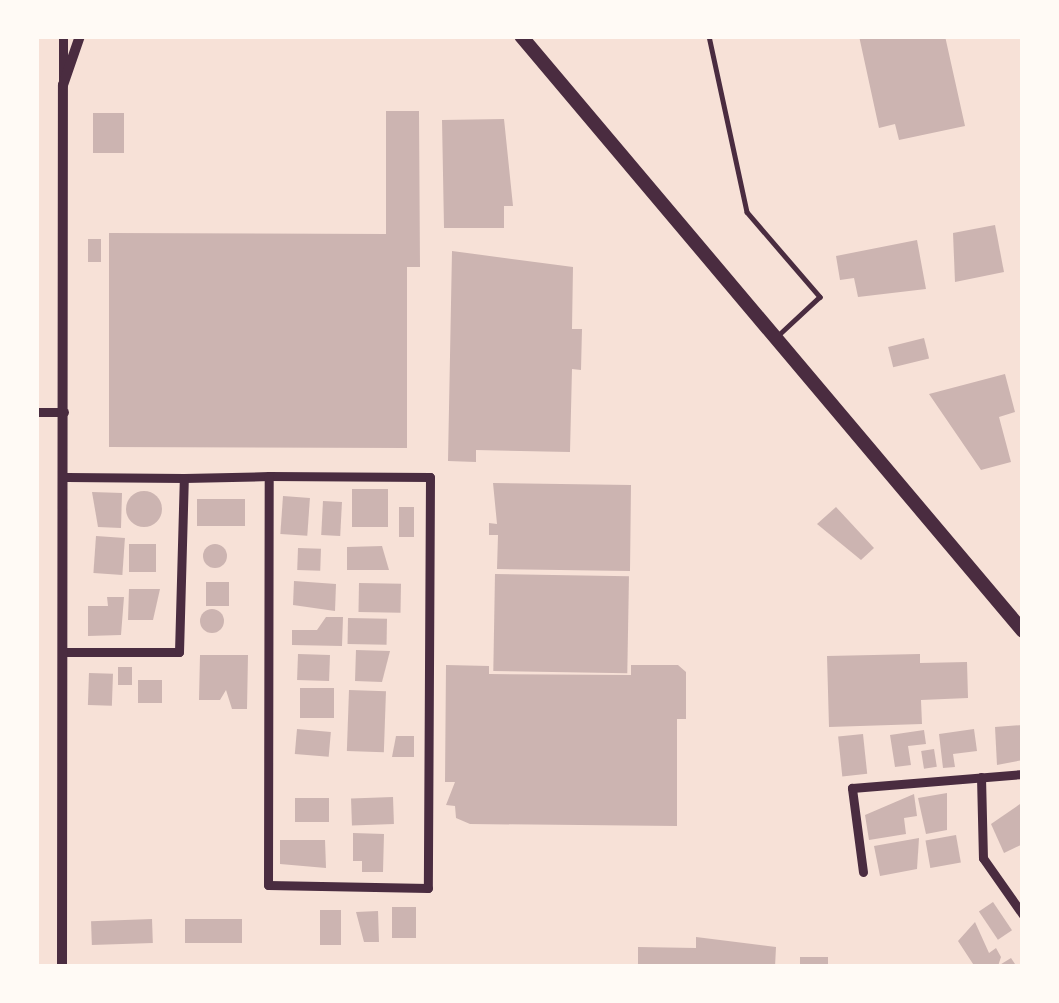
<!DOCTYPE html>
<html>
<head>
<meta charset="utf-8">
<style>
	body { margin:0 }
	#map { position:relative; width:1059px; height:1003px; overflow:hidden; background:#f7e1d7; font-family:Inter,sans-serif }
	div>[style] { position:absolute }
	.building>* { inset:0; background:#ccb4b1; transform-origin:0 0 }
	.round { border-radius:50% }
	.service>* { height:4.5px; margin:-2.25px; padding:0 2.25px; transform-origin:2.25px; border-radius:2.25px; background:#4a2c40 }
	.minor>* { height:9px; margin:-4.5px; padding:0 4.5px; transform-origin:4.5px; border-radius:4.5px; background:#4a2c40 }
	.tertiary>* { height:10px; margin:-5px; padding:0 5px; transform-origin:5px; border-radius:5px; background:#4a2c40 }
	.primary>* { height:14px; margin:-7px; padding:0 7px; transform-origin:7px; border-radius:7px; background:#4a2c40 }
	span { translate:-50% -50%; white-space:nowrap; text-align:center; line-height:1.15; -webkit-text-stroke:9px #fffaf5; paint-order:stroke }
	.frame { position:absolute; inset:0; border:39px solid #fffaf5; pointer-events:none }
</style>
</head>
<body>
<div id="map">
	<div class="building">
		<i style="clip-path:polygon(859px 36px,945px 36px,965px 126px,899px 140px,895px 124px,879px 128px)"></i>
		<i style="clip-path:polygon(386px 111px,419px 111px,420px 267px,407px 267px,407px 448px,109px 447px,109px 233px,386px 234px)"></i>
		<i style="left:93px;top:113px;width:31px;height:40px"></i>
		<i style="clip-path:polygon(504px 119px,513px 206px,504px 206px,504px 228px,444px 228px,442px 120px)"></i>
		<i style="clip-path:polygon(995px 225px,1004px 272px,955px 282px,953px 233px)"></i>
		<i style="left:88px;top:239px;width:13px;height:23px"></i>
		<i style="clip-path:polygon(917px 240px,926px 289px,858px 297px,854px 278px,840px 280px,836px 256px)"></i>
		<i style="clip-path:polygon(452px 251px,573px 267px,572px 329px,582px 329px,581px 370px,572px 369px,570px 452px,476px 450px,476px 462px,448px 461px)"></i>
		<i style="left:924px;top:338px;width:21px;height:37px;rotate:76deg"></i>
		<i style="clip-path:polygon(1005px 374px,1015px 412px,999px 417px,1011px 462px,981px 470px,929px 394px)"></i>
		<i style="clip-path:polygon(493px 483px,631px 485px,630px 571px,497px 569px,498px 535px,489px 535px,489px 523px,497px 524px)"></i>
		<i style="left:388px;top:489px;width:38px;height:36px;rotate:90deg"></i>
		<i class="round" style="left:126px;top:491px;width:36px;height:36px"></i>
		<i style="clip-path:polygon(92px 492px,122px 493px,121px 528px,98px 527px)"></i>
		<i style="left:283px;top:496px;width:27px;height:38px;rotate:4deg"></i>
		<i style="left:197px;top:499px;width:48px;height:27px"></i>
		<i style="left:323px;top:501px;width:19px;height:34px;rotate:3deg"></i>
		<i style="left:399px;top:507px;width:15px;height:30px"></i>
		<i style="clip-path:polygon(836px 507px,874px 548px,861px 560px,817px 524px)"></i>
		<i style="left:96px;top:536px;width:29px;height:37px;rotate:4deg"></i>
		<i class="round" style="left:203px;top:544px;width:24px;height:24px"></i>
		<i style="left:129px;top:544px;width:27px;height:28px"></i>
		<i style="clip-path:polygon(382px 546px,389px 570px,347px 570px,347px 547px)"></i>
		<i style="left:298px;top:548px;width:23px;height:22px;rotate:2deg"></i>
		<i style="left:495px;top:574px;width:134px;height:97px;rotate:1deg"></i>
		<i style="clip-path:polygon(294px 581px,336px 584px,335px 611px,293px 605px)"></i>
		<i style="left:229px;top:582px;width:24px;height:23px;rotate:90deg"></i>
		<i style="left:359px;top:583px;width:42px;height:29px;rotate:1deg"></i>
		<i style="clip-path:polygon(129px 589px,160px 589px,153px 620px,128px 620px)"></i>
		<i style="clip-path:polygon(107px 597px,124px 597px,121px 635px,88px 636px,88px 606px,108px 606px)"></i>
		<i class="round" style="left:200px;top:609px;width:24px;height:24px"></i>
		<i style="clip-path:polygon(326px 617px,343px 617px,342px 646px,292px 645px,292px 630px,317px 630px)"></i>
		<i style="left:348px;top:618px;width:39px;height:26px;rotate:1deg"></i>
		<i style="clip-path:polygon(356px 650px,390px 651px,382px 682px,355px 681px)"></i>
		<i style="left:298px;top:654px;width:32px;height:26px;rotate:2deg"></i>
		<i style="clip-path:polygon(920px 654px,920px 663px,967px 662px,968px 698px,921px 700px,922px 724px,829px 727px,827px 656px)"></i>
		<i style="clip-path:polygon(200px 655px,248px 655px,247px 709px,232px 709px,226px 690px,220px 700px,199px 700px)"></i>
		<i style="clip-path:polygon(446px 665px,489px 666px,489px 674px,631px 675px,631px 665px,678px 665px,686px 672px,686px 719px,677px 719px,677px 826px,470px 824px,456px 818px,455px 806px,446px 805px,455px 782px,445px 782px)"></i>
		<i style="left:118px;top:667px;width:14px;height:18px"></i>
		<i style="left:89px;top:673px;width:24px;height:32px;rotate:2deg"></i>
		<i style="left:138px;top:680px;width:24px;height:23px"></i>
		<i style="left:300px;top:688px;width:34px;height:30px"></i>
		<i style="left:349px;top:690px;width:37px;height:61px;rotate:2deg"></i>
		<i style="clip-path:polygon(1023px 725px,1023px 760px,997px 765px,995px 727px)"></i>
		<i style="left:297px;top:729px;width:34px;height:25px;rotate:5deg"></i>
		<i style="clip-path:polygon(974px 729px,977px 751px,953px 754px,955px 767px,943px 768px,939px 734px)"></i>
		<i style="clip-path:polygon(924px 730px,926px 744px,908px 746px,911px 765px,895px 767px,890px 735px)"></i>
		<i style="left:863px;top:734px;width:40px;height:25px;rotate:84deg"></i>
		<i style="clip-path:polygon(396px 736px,414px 736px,414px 757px,392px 757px)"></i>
		<i style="left:934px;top:749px;width:18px;height:13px;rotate:81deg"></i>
		<i style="clip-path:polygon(947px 793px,947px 830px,926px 834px,918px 798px)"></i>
		<i style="clip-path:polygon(914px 794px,917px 816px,904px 818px,906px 834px,869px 840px,865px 815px)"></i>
		<i style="left:393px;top:797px;width:27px;height:42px;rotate:88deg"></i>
		<i style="left:295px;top:798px;width:34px;height:24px"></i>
		<i style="clip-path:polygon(1023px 802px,1023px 844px,1004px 853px,991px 824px)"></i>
		<i style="clip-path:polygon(353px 833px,384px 834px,383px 872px,362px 872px,362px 861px,353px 861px)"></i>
		<i style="left:956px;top:835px;width:28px;height:31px;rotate:80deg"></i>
		<i style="clip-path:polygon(919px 838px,917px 869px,880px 876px,874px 846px)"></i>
		<i style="clip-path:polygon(280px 840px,325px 840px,326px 868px,280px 864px)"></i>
		<i style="left:993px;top:902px;width:34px;height:17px;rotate:56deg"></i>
		<i style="left:392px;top:907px;width:24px;height:31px"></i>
		<i style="left:320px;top:910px;width:21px;height:35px"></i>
		<i style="clip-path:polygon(378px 911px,379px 942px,364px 942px,356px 912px)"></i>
		<i style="left:152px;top:919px;width:24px;height:61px;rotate:88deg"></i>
		<i style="left:242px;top:919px;width:24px;height:57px;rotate:90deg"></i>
		<i style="clip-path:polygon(975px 922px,989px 953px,996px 948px,1001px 957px,998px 966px,1011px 958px,1017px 967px,975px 967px,958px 941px)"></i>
		<i style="clip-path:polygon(696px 937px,776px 947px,775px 967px,638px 967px,638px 947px,696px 948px)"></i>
		<i style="left:800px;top:957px;width:28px;height:10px"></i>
	</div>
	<div class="service">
		<i style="left:709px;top:36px;width:180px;rotate:77.8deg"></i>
		<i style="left:747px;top:212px;width:112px;rotate:49.3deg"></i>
		<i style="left:820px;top:297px;width:57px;rotate:137.1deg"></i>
	</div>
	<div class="minor">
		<i style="left:63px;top:80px;width:44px;rotate:-90deg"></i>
		<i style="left:36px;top:412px;width:28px"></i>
		<i style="left:67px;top:477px;width:117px;rotate:0.5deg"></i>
		<i style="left:184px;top:478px;width:85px;rotate:-1.3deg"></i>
		<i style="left:269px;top:476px;width:161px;rotate:0.4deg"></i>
		<i style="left:430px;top:477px;width:411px;rotate:90.3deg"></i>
		<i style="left:428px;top:888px;width:160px;rotate:-178.9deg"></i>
		<i style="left:268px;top:885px;width:409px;rotate:-89.9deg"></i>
		<i style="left:65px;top:652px;width:114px"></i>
		<i style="left:179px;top:652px;width:174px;rotate:-88.4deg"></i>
		<i style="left:981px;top:777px;width:81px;rotate:88.6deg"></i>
		<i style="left:983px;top:858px;width:70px;rotate:54.9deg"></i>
		<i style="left:863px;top:872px;width:85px;rotate:-97.5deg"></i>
		<i style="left:852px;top:788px;width:172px;rotate:-4.7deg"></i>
	</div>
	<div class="tertiary">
		<i style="left:62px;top:967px;width:882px;rotate:-89.94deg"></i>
		<i style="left:63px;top:85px;width:52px;rotate:-70.9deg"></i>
	</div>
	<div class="primary">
		<i style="left:521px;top:36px;width:778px;rotate:49.85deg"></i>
	</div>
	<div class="frame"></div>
</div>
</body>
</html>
